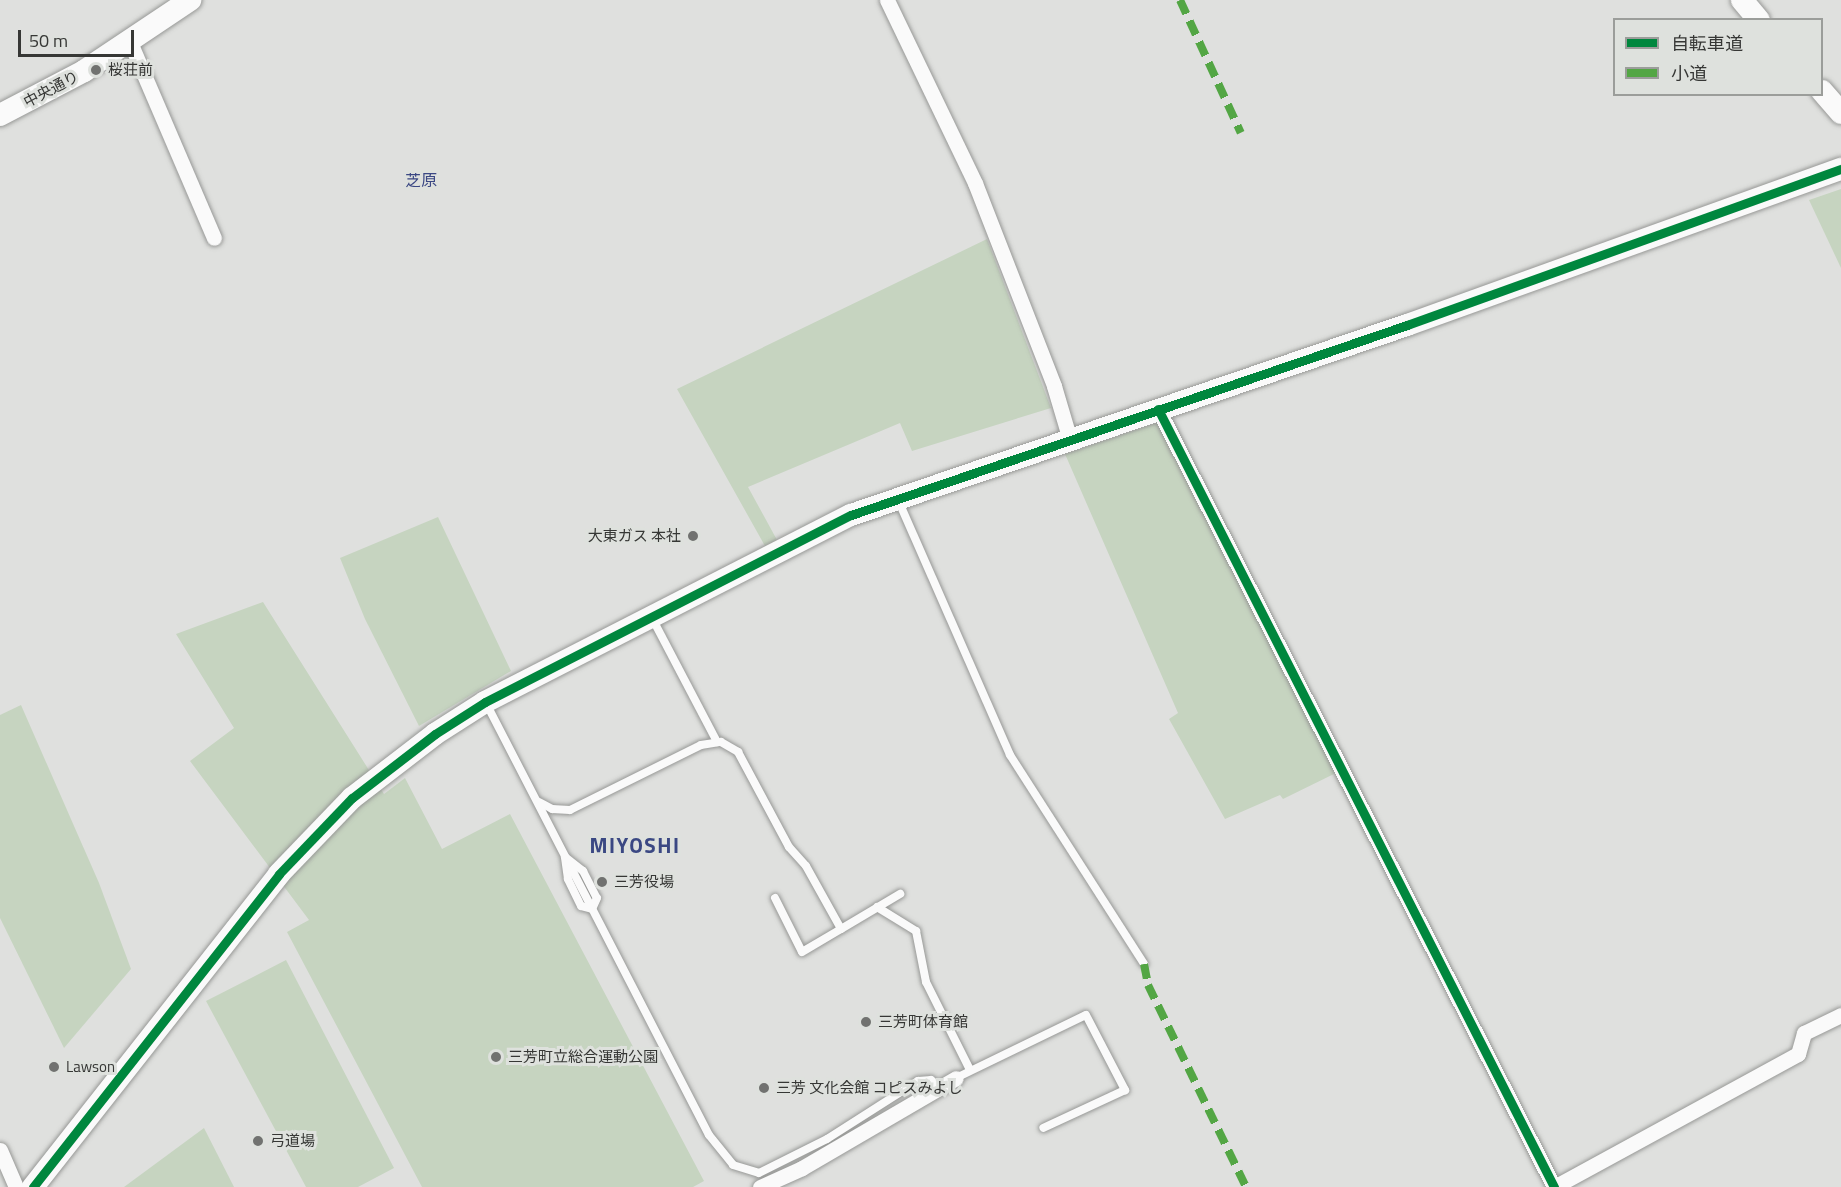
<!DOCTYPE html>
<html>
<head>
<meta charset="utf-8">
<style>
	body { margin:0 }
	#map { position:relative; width:1841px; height:1187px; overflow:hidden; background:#dfe0de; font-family:"Titillium Web","Noto Sans JP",sans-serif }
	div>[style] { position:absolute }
	.green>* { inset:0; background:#c6d4c0 }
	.roads { filter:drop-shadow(0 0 2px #979896) drop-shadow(0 0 2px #979896) }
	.lane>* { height:8px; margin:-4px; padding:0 4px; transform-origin:4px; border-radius:4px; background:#fafafa }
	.street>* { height:15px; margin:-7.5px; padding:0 7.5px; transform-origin:7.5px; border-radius:7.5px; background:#fafafa }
	.secondary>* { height:22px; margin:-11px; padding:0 11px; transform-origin:11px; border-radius:11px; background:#fafafa }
	.quiet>* { height:8px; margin-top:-4px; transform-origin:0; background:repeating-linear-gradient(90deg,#53a644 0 15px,transparent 0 23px) }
	.cycleway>* { height:9px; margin:-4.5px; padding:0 4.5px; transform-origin:4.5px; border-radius:4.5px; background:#00873e }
	.dots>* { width:16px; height:16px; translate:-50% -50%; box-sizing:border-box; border:3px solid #dee1dd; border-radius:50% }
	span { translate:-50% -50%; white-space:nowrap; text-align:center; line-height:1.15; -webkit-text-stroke:6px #dee1dd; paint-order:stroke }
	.poi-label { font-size:15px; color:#363735 }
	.left { translate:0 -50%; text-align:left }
	.right { translate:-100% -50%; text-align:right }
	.street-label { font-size:15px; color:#363735 }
	.neighbourhood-label { font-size:16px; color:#3b4883 }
	.district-label { font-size:21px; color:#3b4883; font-weight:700; letter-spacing:1.5px }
	.legend { position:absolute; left:1613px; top:18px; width:210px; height:78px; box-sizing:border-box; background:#dee1dd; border:2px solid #9b9d9a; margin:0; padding:8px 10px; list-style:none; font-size:18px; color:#363735 }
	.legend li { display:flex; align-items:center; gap:12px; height:30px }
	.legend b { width:30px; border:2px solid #9b9d9a }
	.scale { position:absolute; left:18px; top:30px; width:116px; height:27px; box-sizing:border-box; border:3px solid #363735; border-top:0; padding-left:8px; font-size:18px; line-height:21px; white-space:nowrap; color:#363735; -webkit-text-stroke:4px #dee1dd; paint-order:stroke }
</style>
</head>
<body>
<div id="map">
	<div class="green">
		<i style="clip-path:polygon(1841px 189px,1841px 268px,1809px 200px)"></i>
		<i style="clip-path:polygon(987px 239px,1051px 408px,912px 451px,900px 423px,748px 487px,777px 540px,765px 546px,677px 389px)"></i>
		<i style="clip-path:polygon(1159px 422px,1338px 772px,1283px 799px,1280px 795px,1225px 819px,1169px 719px,1178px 713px,1065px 454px)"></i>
		<i style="clip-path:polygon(438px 517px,511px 671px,419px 726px,365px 619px,340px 558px)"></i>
		<i style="clip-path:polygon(263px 602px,384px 794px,405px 778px,442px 849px,510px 814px,704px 1181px,693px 1187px,422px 1187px,287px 932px,309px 920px,190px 761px,234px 728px,176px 634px)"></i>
		<i style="clip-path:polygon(21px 705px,99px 883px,131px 969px,64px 1048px,0 918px,0 715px)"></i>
		<i style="clip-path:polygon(286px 960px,394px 1168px,358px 1187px,306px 1187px,206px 1001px)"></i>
		<i style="clip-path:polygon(204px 1128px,234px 1187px,124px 1187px)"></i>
	</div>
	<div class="roads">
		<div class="lane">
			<i style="left:899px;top:502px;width:276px;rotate:66.3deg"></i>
			<i style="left:1010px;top:755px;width:248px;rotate:57.3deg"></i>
			<i style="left:652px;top:618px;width:140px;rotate:62.3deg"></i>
			<i style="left:486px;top:703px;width:486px;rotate:62.7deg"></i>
			<i style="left:709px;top:1135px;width:38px;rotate:51deg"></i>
			<i style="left:733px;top:1165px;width:27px;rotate:17deg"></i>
			<i style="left:759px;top:1173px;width:76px;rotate:-26.6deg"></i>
			<i style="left:827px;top:1139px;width:108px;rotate:-32.5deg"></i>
			<i style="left:918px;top:1081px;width:13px;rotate:-4deg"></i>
			<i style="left:931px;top:1080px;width:11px;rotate:41deg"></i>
			<i style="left:539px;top:802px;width:15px;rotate:28deg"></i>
			<i style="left:552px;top:809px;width:18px;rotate:3deg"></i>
			<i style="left:570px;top:810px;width:146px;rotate:-26.4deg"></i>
			<i style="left:701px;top:745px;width:20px;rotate:-9deg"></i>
			<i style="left:721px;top:742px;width:20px;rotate:30deg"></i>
			<i style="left:738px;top:752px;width:108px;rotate:61.8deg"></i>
			<i style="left:789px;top:847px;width:25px;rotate:48deg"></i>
			<i style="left:806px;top:866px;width:72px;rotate:60.9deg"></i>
			<i style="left:841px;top:929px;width:69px;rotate:-30.7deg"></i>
			<i style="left:565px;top:857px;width:23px;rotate:38deg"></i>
			<i style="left:583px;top:871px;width:30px;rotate:63deg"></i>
			<i style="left:597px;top:898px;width:12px;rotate:114deg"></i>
			<i style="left:592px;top:909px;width:11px;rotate:-165deg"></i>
			<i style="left:581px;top:906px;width:30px;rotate:-116deg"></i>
			<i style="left:568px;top:879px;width:22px;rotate:-98deg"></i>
			<i style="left:775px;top:898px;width:60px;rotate:63.4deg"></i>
			<i style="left:802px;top:952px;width:45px;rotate:-30.5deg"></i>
			<i style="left:877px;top:907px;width:46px;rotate:31.6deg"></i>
			<i style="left:916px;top:931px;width:52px;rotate:78.9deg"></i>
			<i style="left:926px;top:982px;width:98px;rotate:63.4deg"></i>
			<i style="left:956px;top:1078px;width:144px;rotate:-25.9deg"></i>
			<i style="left:1086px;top:1015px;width:85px;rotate:62.5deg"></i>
			<i style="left:1125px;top:1090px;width:90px;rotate:155.1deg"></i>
		</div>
		<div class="street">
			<i style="left:887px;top:0;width:203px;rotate:64.3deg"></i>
			<i style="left:975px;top:183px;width:218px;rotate:68.7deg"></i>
			<i style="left:1054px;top:386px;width:56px;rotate:73.5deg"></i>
			<i style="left:130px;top:42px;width:213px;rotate:66.8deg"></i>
			<i style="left:1158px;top:409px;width:873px;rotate:63.02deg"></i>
			<i style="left:0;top:1150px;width:40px;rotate:66.6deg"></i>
			<i style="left:760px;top:1187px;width:46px;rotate:-24.3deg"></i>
			<i style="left:802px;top:1168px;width:178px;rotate:-30.3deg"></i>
			<i style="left:1554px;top:1187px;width:278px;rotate:-28.6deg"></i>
			<i style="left:1798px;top:1054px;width:22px;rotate:-74deg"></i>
			<i style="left:1804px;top:1033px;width:41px;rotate:-25.9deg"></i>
		</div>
		<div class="secondary">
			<i style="left:1742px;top:0;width:26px;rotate:50deg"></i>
			<i style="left:1822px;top:91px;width:29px;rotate:49deg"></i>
			<i style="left:0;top:115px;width:95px;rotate:-27.6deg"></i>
			<i style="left:84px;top:71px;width:128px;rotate:-33.8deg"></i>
			<i style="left:33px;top:1187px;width:398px;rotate:-51.8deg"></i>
			<i style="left:279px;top:874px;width:105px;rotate:-46.2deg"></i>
			<i style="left:352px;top:798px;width:105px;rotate:-37.6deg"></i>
			<i style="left:435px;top:734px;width:59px;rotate:-32.6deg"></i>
			<i style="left:485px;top:702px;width:411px;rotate:-27.1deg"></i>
			<i style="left:851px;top:515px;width:588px;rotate:-18.87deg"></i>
			<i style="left:1407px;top:325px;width:461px;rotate:-19.8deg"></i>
		</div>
	</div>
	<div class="quiet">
		<i style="left:1180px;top:0;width:146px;rotate:65.4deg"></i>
		<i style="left:1144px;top:964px;width:21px;rotate:79deg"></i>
		<i style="left:1148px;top:985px;width:225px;rotate:64.1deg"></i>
	</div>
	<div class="cycleway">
		<i style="left:1158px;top:409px;width:873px;rotate:63.02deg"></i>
		<i style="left:33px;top:1187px;width:398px;rotate:-51.8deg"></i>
		<i style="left:279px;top:874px;width:105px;rotate:-46.2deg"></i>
		<i style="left:352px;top:798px;width:105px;rotate:-37.6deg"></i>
		<i style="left:435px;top:734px;width:59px;rotate:-32.6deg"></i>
		<i style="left:485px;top:702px;width:411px;rotate:-27.1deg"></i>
		<i style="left:851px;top:515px;width:588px;rotate:-18.87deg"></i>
		<i style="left:1407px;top:325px;width:461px;rotate:-19.8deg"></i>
	</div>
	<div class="dots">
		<i style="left:96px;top:70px;background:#717270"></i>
		<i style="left:693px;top:536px;background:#717270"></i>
		<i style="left:602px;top:882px;background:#717270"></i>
		<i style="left:866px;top:1022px;background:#717270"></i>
		<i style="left:496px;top:1057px;background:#717270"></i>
		<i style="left:54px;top:1067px;background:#717270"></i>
		<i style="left:764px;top:1088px;background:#717270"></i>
		<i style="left:258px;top:1141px;background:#717270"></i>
	</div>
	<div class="poi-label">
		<span class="left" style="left:108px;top:70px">桜荘前</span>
		<span class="right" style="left:681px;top:536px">大東ガス 本社</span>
		<span class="left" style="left:614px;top:882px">三芳役場</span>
		<span class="left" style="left:878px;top:1022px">三芳町体育館</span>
		<span class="left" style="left:508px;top:1057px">三芳町立総合運動公園</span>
		<span class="left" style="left:66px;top:1067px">Lawson</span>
		<span class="left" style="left:776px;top:1088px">三芳 文化会館 コピスみよし</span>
		<span class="left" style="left:270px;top:1141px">弓道場</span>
	</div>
	<div class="street-label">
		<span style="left:51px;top:89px;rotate:-28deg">中央通り</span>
	</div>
	<div class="neighbourhood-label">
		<span style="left:421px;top:180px">芝原</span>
	</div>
	<div class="district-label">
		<span style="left:635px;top:845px">MIYOSHI</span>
	</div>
	<ul class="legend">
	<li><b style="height:8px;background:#00873e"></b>自転車道</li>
	<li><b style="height:8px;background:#53a644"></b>小道</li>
	</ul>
	<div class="scale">50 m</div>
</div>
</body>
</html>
